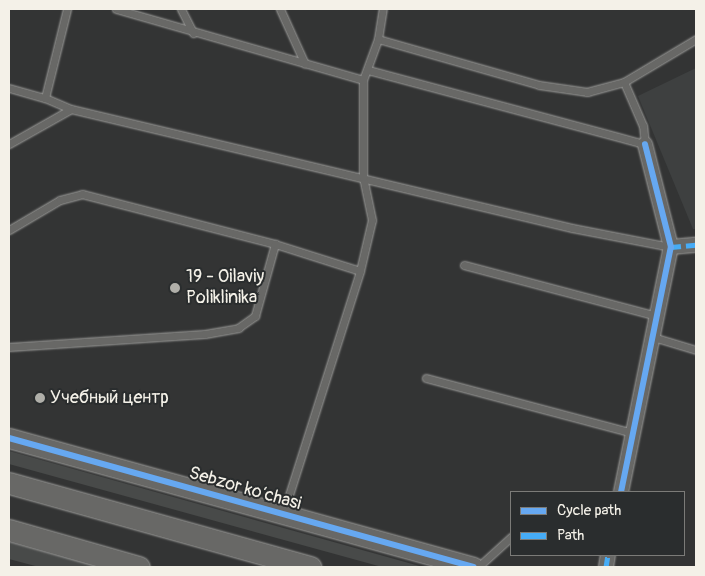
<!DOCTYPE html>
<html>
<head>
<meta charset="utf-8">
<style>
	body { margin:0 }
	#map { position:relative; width:705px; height:576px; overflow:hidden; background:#333434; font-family:Pangolin,sans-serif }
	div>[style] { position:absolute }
	.built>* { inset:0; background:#3e4040 }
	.green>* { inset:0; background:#484a49 }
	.roads { filter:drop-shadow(0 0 1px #9b9b99) drop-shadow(0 0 1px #9b9b99) }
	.lane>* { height:7px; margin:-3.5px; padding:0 3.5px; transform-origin:3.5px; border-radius:3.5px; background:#686866 }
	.street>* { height:14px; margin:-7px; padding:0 7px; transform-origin:7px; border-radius:7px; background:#686866 }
	.secondary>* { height:19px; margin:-9.5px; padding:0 9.5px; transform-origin:9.5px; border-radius:9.5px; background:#686866 }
	.primary>* { height:21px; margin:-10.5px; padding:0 10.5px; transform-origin:10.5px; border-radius:10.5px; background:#686866 }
	.quiet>* { height:5px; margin-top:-2.5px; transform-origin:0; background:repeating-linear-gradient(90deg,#46acf6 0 10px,transparent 0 15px) }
	.cycleway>* { height:6px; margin:-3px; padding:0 3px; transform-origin:3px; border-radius:3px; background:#66a8f1 }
	.dots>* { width:14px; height:14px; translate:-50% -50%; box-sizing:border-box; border:2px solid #2a2d2e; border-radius:50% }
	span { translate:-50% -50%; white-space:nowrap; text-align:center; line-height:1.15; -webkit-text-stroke:4px #2a2d2e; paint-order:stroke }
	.poi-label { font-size:18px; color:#f4f1e8 }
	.left { translate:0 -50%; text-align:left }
	.street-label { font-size:18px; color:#f4f1e8 }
	.frame { position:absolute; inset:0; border:10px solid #f4f1e8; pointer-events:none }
	.legend { position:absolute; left:510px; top:491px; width:175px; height:65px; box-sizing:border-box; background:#2a2d2e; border:1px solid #7b7b78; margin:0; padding:6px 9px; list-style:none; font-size:15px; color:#f4f1e8 }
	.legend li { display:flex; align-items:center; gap:10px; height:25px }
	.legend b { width:25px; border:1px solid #7b7b78 }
</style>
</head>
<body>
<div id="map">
	<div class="built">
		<i style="clip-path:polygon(696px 68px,696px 229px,693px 229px,638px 96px)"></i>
	</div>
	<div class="green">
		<i style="clip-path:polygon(9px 451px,423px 567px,382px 567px,9px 464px)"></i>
		<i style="clip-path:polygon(9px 542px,99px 567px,39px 567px,9px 559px)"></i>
	</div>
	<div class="roads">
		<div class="lane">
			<i style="left:116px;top:9px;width:257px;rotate:16deg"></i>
			<i style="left:181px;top:9px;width:27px;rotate:63deg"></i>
			<i style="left:280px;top:9px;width:60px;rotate:65.6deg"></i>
			<i style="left:378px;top:39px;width:167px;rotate:15.9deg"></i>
			<i style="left:539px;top:85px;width:49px;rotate:8.3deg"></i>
			<i style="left:587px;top:92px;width:38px;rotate:-15deg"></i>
			<i style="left:368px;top:70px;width:287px;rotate:15deg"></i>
			<i style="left:645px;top:144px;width:18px;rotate:-96deg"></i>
			<i style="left:643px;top:126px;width:48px;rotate:-113.4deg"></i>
			<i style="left:624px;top:82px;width:84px;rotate:-30.8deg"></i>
			<i style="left:9px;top:88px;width:37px;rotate:16deg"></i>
			<i style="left:45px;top:98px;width:28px;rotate:23deg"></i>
			<i style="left:71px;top:109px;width:515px;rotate:13.36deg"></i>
			<i style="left:572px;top:228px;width:101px;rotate:10.9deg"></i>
			<i style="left:45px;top:98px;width:92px;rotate:-76.1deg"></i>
			<i style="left:9px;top:144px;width:71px;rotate:-29.4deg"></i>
			<i style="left:9px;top:230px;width:59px;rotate:-30.5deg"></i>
			<i style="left:60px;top:200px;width:23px;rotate:-15deg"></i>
			<i style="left:82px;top:194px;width:199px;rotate:14.5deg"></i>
			<i style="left:464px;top:265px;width:200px;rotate:14.8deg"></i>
			<i style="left:653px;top:337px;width:45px;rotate:16.8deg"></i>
			<i style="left:9px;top:347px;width:196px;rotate:-3.8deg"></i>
			<i style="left:205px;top:334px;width:34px;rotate:-10deg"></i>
			<i style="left:238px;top:328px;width:21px;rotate:-35deg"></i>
			<i style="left:255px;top:316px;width:75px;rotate:-74.5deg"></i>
			<i style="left:275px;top:244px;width:89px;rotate:17.6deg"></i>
			<i style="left:426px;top:378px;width:214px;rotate:14.9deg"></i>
			<i style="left:283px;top:514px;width:255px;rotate:-72.4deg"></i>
			<i style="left:360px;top:271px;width:52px;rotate:-76.8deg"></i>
			<i style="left:372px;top:220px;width:44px;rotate:-101.8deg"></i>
			<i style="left:363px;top:177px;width:97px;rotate:-90deg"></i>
			<i style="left:363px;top:80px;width:44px;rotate:-69.9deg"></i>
			<i style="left:378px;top:39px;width:30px;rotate:-81deg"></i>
			<i style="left:478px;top:567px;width:45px;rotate:-42.3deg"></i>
		</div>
		<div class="street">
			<i style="left:671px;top:247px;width:25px;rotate:-5deg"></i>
			<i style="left:621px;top:492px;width:250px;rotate:-78.5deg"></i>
			<i style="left:671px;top:247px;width:106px;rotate:-104.2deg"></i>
			<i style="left:606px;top:567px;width:12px;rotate:-81deg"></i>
		</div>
		<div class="secondary">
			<i style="left:9px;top:438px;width:482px;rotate:15.5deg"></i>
		</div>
		<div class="primary">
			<i style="left:9px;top:483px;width:313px;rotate:15.6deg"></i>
			<i style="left:9px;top:530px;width:135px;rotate:15.9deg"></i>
		</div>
	</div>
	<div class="quiet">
		<i style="left:671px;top:247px;width:25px;rotate:-5deg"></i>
		<i style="left:606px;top:567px;width:12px;rotate:-81deg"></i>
	</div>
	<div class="cycleway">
		<i style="left:9px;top:438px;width:482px;rotate:15.5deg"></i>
		<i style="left:621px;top:492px;width:250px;rotate:-78.5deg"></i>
		<i style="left:671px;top:247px;width:106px;rotate:-104.2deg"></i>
	</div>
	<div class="dots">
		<i style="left:175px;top:288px;background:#b0afa9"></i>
		<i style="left:40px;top:398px;background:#b0afa9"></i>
	</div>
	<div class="poi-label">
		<span class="left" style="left:186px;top:288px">19 - Oilaviy<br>Poliklinika</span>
		<span class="left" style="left:50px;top:398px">Учебный центр</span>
	</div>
	<div class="street-label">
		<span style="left:245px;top:489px;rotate:16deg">Sebzor ko‘chasi</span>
	</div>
	<div class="frame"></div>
	<ul class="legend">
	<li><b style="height:6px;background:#66a8f1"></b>Cycle path</li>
	<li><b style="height:6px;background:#46acf6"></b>Path</li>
	</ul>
</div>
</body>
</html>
